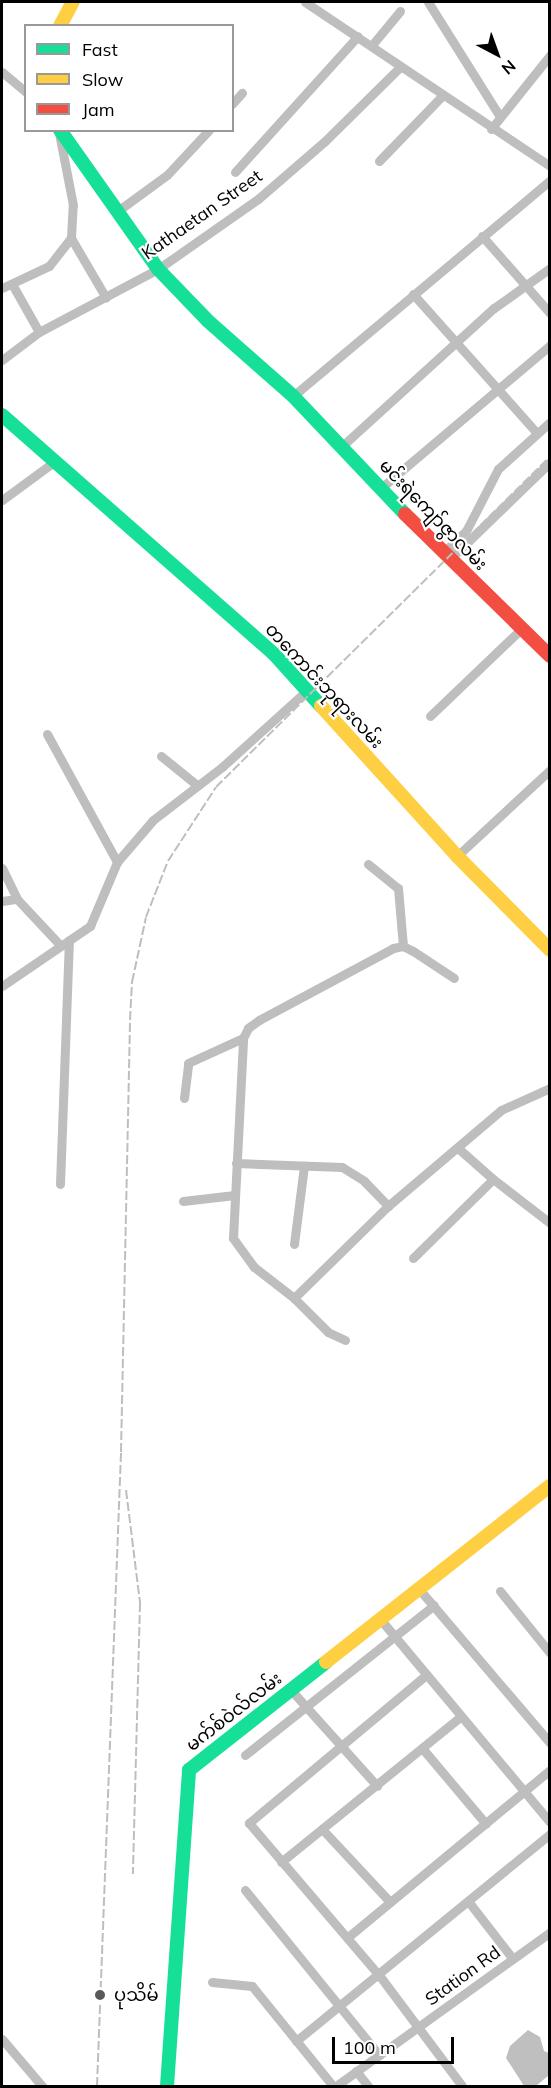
<!DOCTYPE html>
<html>
<head>
<meta charset="utf-8">
<style>
	body { margin:0 }
	#map { position:relative; width:551px; height:2088px; overflow:hidden; background:#fff; font-family:Mulish,"Noto Sans Myanmar",sans-serif }
	div>[style] { position:absolute }
	.water>* { inset:0; background:#bfbfbf }
	.street>* { height:9px; margin:-4.5px; padding:0 4.5px; transform-origin:4.5px; border-radius:4.5px; background:#bebebe }
	.fast>* { height:14px; margin:-7px; padding:0 7px; transform-origin:7px; border-radius:7px; background:#16e098 }
	.slow>* { height:14px; margin:-7px; padding:0 7px; transform-origin:7px; border-radius:7px; background:#ffcf43 }
	.jam>* { height:14px; margin:-7px; padding:0 7px; transform-origin:7px; border-radius:7px; background:#f24e42 }
	.rail>* { height:2px; margin-top:-1px; transform-origin:0; background:repeating-linear-gradient(90deg,#bebebe 0 9px,transparent 0 12px) }
	.dots>* { width:16px; height:16px; translate:-50% -50%; box-sizing:border-box; border:3px solid #fff; border-radius:50% }
	span { translate:-50% -50%; white-space:nowrap; text-align:center; line-height:1.15; -webkit-text-stroke:4.5px #fff; paint-order:stroke }
	.street-label { font-size:18px; color:#000 }
	.poi-label { font-size:18px; color:#000 }
	.left { translate:0 -50%; text-align:left }
	.frame { position:absolute; inset:0; border:3px solid #000; pointer-events:none }
	.legend { position:absolute; left:24px; top:24px; width:210px; height:108px; box-sizing:border-box; background:#fff; border:2px solid #999; margin:0; padding:8px 10px; list-style:none; font-size:18px; color:#000 }
	.legend li { display:flex; align-items:center; gap:12px; height:30px }
	.legend b { width:30px; border:2px solid #999 }
	.north { position:absolute; left:467px; top:24px; width:60px; height:60px; -webkit-text-stroke:4px #fff; paint-order:stroke; rotate:139deg; font-size:16px; font-weight:700; line-height:24px; text-align:center; color:#000 }
	.north::after { content:''; display:block; margin:auto; width:21px; height:27px; background:#000; clip-path:polygon(50% 0,100% 100%,50% 72%,0 100%) }
	.scale { position:absolute; left:332px; top:2037px; width:122px; height:27px; box-sizing:border-box; border:3px solid #000; border-top:0; padding-left:8px; font-size:18px; line-height:21px; white-space:nowrap; color:#000; -webkit-text-stroke:4px #fff; paint-order:stroke }
</style>
</head>
<body>
<div id="map">
	<div class="water">
		<i style="clip-path:polygon(528px 2030px,540px 2037px,544px 2051px,549px 2053px,549px 2075px,536px 2086px,524px 2086px,506px 2058px,510px 2046px)"></i>
	</div>
	<div class="street">
		<i style="left:305px;top:2px;width:295px;rotate:33.8deg"></i>
		<i style="left:428px;top:2px;width:133px;rotate:57.9deg"></i>
		<i style="left:372px;top:45px;width:44px;rotate:-50.5deg"></i>
		<i style="left:2px;top:72px;width:31px;rotate:40deg"></i>
		<i style="left:232px;top:104px;width:15px;rotate:-48deg"></i>
		<i style="left:491px;top:129px;width:95px;rotate:-51.4deg"></i>
		<i style="left:379px;top:161px;width:91px;rotate:-45.9deg"></i>
		<i style="left:235px;top:172px;width:183px;rotate:-47.9deg"></i>
		<i style="left:119px;top:210px;width:59px;rotate:-36.1deg"></i>
		<i style="left:167px;top:175px;width:62px;rotate:-47deg"></i>
		<i style="left:482px;top:236px;width:103px;rotate:48.6deg"></i>
		<i style="left:71px;top:238px;width:69px;rotate:59.7deg"></i>
		<i style="left:12px;top:284px;width:55px;rotate:60.6deg"></i>
		<i style="left:2px;top:288px;width:52px;rotate:-25.1deg"></i>
		<i style="left:49px;top:266px;width:36px;rotate:-52deg"></i>
		<i style="left:71px;top:238px;width:33px;rotate:-87deg"></i>
		<i style="left:73px;top:205px;width:73px;rotate:-101deg"></i>
		<i style="left:413px;top:294px;width:186px;rotate:48.3deg"></i>
		<i style="left:2px;top:360px;width:46px;rotate:-37.1deg"></i>
		<i style="left:39px;top:332px;width:135px;rotate:-27.9deg"></i>
		<i style="left:158px;top:269px;width:122px;rotate:-35deg"></i>
		<i style="left:258px;top:199px;width:89px;rotate:-40.9deg"></i>
		<i style="left:325px;top:141px;width:105px;rotate:-44.6deg"></i>
		<i style="left:293px;top:396px;width:336px;rotate:-40deg"></i>
		<i style="left:341px;top:447px;width:207px;rotate:-42.3deg"></i>
		<i style="left:494px;top:308px;width:69px;rotate:-35.5deg"></i>
		<i style="left:381px;top:488px;width:221px;rotate:-40.2deg"></i>
		<i style="left:2px;top:500px;width:64px;rotate:-36.2deg"></i>
		<i style="left:443px;top:553px;width:32px;rotate:-44deg"></i>
		<i style="left:466px;top:531px;width:70px;rotate:-62.7deg"></i>
		<i style="left:498px;top:469px;width:70px;rotate:-42.1deg"></i>
		<i style="left:449px;top:560px;width:141px;rotate:-44.1deg"></i>
		<i style="left:430px;top:716px;width:126px;rotate:-43.7deg"></i>
		<i style="left:47px;top:734px;width:146px;rotate:61.3deg"></i>
		<i style="left:161px;top:756px;width:46px;rotate:38.9deg"></i>
		<i style="left:457px;top:856px;width:127px;rotate:-42.8deg"></i>
		<i style="left:368px;top:864px;width:38px;rotate:39deg"></i>
		<i style="left:398px;top:888px;width:58px;rotate:85.1deg"></i>
		<i style="left:2px;top:868px;width:34px;rotate:64deg"></i>
		<i style="left:17px;top:899px;width:64px;rotate:46.9deg"></i>
		<i style="left:2px;top:901px;width:15px;rotate:-8deg"></i>
		<i style="left:2px;top:986px;width:107px;rotate:-34.3deg"></i>
		<i style="left:90px;top:926px;width:69px;rotate:-67.1deg"></i>
		<i style="left:117px;top:862px;width:55px;rotate:-49.4deg"></i>
		<i style="left:153px;top:820px;width:87px;rotate:-37.5deg"></i>
		<i style="left:222px;top:767px;width:113px;rotate:-42.1deg"></i>
		<i style="left:184px;top:1098px;width:35px;rotate:-83deg"></i>
		<i style="left:188px;top:1063px;width:60px;rotate:-24.4deg"></i>
		<i style="left:459px;top:1149px;width:45px;rotate:41.4deg"></i>
		<i style="left:236px;top:1163px;width:106px;rotate:2.2deg"></i>
		<i style="left:342px;top:1167px;width:26px;rotate:32deg"></i>
		<i style="left:364px;top:1181px;width:35px;rotate:46deg"></i>
		<i style="left:60px;top:1184px;width:244px;rotate:-87.9deg"></i>
		<i style="left:183px;top:1201px;width:52px;rotate:-6.6deg"></i>
		<i style="left:294px;top:1244px;width:79px;rotate:-82.7deg"></i>
		<i style="left:413px;top:1258px;width:112px;rotate:-44.6deg"></i>
		<i style="left:493px;top:1179px;width:72px;rotate:37.7deg"></i>
		<i style="left:294px;top:1298px;width:132px;rotate:-44.4deg"></i>
		<i style="left:388px;top:1206px;width:148px;rotate:-40.3deg"></i>
		<i style="left:501px;top:1110px;width:54px;rotate:-24.2deg"></i>
		<i style="left:345px;top:1340px;width:19px;rotate:-155deg"></i>
		<i style="left:328px;top:1332px;width:48px;rotate:-135deg"></i>
		<i style="left:294px;top:1298px;width:51px;rotate:-142.2deg"></i>
		<i style="left:254px;top:1267px;width:36px;rotate:-126deg"></i>
		<i style="left:233px;top:1238px;width:200px;rotate:-87.1deg"></i>
		<i style="left:243px;top:1038px;width:11px;rotate:-63deg"></i>
		<i style="left:248px;top:1028px;width:14px;rotate:-36deg"></i>
		<i style="left:259px;top:1020px;width:152px;rotate:-28.2deg"></i>
		<i style="left:393px;top:948px;width:10px;rotate:-11deg"></i>
		<i style="left:403px;top:946px;width:11px;rotate:27deg"></i>
		<i style="left:413px;top:951px;width:49px;rotate:33.4deg"></i>
		<i style="left:419px;top:1589px;width:202px;rotate:49.6deg"></i>
		<i style="left:500px;top:1591px;width:80px;rotate:51.1deg"></i>
		<i style="left:381px;top:1620px;width:263px;rotate:50.1deg"></i>
		<i style="left:426px;top:1675px;width:231px;rotate:140.1deg"></i>
		<i style="left:249px;top:1823px;width:200px;rotate:49.5deg"></i>
		<i style="left:379px;top:1975px;width:139px;rotate:53.2deg"></i>
		<i style="left:291px;top:1690px;width:129px;rotate:48.1deg"></i>
		<i style="left:422px;top:1748px;width:99px;rotate:49.9deg"></i>
		<i style="left:245px;top:1755px;width:241px;rotate:-38.4deg"></i>
		<i style="left:322px;top:1829px;width:100px;rotate:47deg"></i>
		<i style="left:281px;top:1862px;width:230px;rotate:-39deg"></i>
		<i style="left:245px;top:1890px;width:213px;rotate:50.9deg"></i>
		<i style="left:468px;top:1901px;width:73px;rotate:52.2deg"></i>
		<i style="left:348px;top:1937px;width:262px;rotate:-39.6deg"></i>
		<i style="left:212px;top:1982px;width:40px;rotate:5.7deg"></i>
		<i style="left:252px;top:1986px;width:129px;rotate:51deg"></i>
		<i style="left:2px;top:2039px;width:62px;rotate:49.6deg"></i>
		<i style="left:296px;top:2041px;width:328px;rotate:-39.2deg"></i>
		<i style="left:356px;top:2071px;width:19px;rotate:51deg"></i>
		<i style="left:336px;top:2086px;width:264px;rotate:-35.7deg"></i>
	</div>
	<div class="fast">
		<i style="left:60px;top:130px;width:170px;rotate:54.8deg"></i>
		<i style="left:158px;top:269px;width:72px;rotate:46.1deg"></i>
		<i style="left:208px;top:321px;width:113px;rotate:41.4deg"></i>
		<i style="left:293px;top:396px;width:163px;rotate:46.5deg"></i>
		<i style="left:2px;top:415px;width:362px;rotate:41.3deg"></i>
		<i style="left:274px;top:654px;width:70px;rotate:47.9deg"></i>
		<i style="left:167px;top:2086px;width:317px;rotate:-86deg"></i>
		<i style="left:189px;top:1770px;width:174px;rotate:-38.2deg"></i>
	</div>
	<div class="slow">
		<i style="left:60px;top:26px;width:27px;rotate:-62deg"></i>
		<i style="left:321px;top:706px;width:202px;rotate:47.8deg"></i>
		<i style="left:457px;top:856px;width:132px;rotate:45.3deg"></i>
		<i style="left:326px;top:1662px;width:285px;rotate:-38.2deg"></i>
	</div>
	<div class="jam">
		<i style="left:405px;top:514px;width:203px;rotate:44.4deg"></i>
	</div>
	<div class="rail">
		<i style="left:126px;top:1490px;width:114px;rotate:82.9deg"></i>
		<i style="left:140px;top:1603px;width:271px;rotate:91.5deg"></i>
		<i style="left:97px;top:2086px;width:634px;rotate:-87.83deg"></i>
		<i style="left:121px;top:1452px;width:432px;rotate:-88.8deg"></i>
		<i style="left:130px;top:1020px;width:38px;rotate:-87deg"></i>
		<i style="left:132px;top:982px;width:66px;rotate:-77.8deg"></i>
		<i style="left:146px;top:917px;width:60px;rotate:-68.6deg"></i>
		<i style="left:168px;top:861px;width:88px;rotate:-57deg"></i>
		<i style="left:216px;top:787px;width:470px;rotate:-44.7deg"></i>
	</div>
	<div class="dots">
		<i style="left:100px;top:1995px;background:#595959"></i>
	</div>
	<div class="street-label">
		<span style="left:202px;top:215px;rotate:-35deg">Kathaetan Street</span>
		<span style="left:433px;top:515px;rotate:46deg">မင်းရဲကျော်ဇွာလမ်း</span>
		<span style="left:324px;top:686px;rotate:47deg">တကောင်းဘုရားလမ်း</span>
		<span style="left:234px;top:1712px;rotate:-38deg">မက်စ်ဝဲလ်လမ်း</span>
		<span style="left:463px;top:1976px;rotate:-36deg">Station Rd</span>
	</div>
	<div class="poi-label">
		<span class="left" style="left:114px;top:1995px">ပုသိမ်</span>
	</div>
	<div class="frame"></div>
	<ul class="legend">
	<li><b style="height:8px;background:#16e098"></b>Fast</li>
	<li><b style="height:8px;background:#ffcf43"></b>Slow</li>
	<li><b style="height:8px;background:#f24e42"></b>Jam</li>
	</ul>
	<div class="north">N</div>
	<div class="scale">100 m</div>
</div>
</body>
</html>
